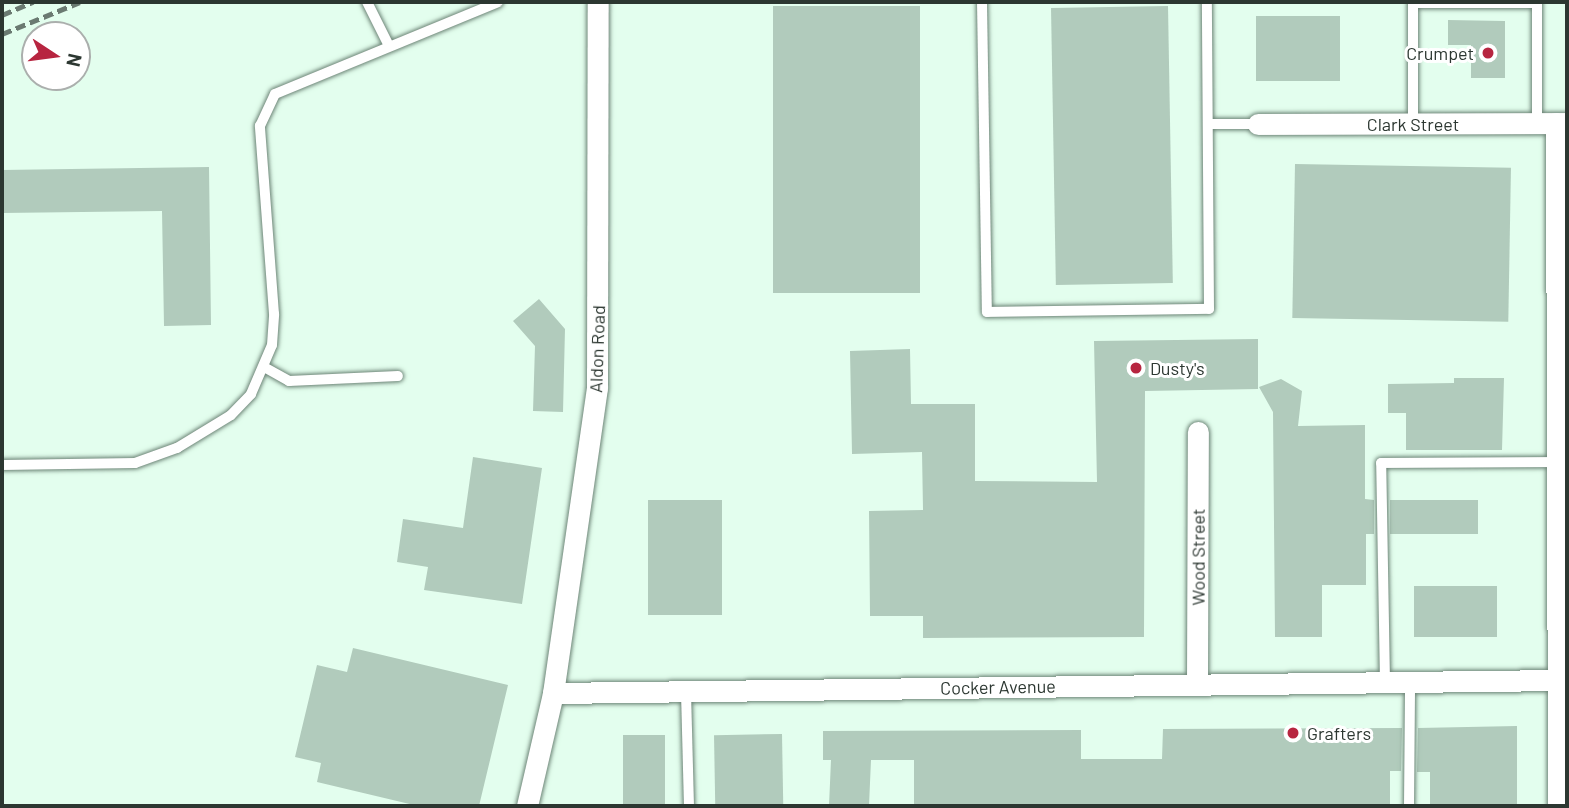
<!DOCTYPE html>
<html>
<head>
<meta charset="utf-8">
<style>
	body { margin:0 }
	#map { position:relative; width:1569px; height:808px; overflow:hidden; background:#e3feee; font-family:Barlow,sans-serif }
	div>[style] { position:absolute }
	.building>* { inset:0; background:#b1cbbc; transform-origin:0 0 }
	.roads { filter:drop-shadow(0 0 2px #6d8577) drop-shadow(0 0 2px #6d8577) }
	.service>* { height:10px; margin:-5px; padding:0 5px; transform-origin:5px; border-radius:5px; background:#fff }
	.minor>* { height:21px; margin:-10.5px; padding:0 10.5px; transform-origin:10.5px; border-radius:10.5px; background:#fff }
	.rail>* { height:5px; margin-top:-2.5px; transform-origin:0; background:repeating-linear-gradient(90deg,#6a7a71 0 10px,transparent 0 15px) }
	.dots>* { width:19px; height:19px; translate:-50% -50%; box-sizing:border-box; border:4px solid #fff; border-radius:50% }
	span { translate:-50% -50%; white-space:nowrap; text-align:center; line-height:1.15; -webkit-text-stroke:6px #fff; paint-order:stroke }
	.poi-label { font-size:18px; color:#2c3731 }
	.right { translate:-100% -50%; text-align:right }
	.left { translate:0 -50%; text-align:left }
	.street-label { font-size:18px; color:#2c3731 }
	.frame { position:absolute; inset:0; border:4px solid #2c3731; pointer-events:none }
	.north { position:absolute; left:21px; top:21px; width:70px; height:70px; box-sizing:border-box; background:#fff; border:2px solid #abafad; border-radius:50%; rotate:103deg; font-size:19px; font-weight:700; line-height:28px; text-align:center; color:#2c3731 }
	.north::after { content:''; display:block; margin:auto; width:24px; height:32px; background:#b72540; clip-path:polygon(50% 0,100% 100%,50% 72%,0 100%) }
</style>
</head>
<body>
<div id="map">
	<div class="building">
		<i style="left:773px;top:6px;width:147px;height:287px"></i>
		<i style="left:1168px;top:6px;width:277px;height:117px;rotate:89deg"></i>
		<i style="left:1340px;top:16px;width:65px;height:84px;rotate:90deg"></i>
		<i style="clip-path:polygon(1448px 20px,1505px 21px,1505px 78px,1471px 78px,1471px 45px,1448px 45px)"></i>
		<i style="left:1295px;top:164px;width:216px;height:154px;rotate:1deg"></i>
		<i style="clip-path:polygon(209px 167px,211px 325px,164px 326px,162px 211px,2px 213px,2px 170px)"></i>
		<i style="clip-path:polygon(539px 299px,565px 329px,563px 412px,533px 411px,535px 346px,513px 321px)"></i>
		<i style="clip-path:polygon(1258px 339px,1258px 389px,1145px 391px,1144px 637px,923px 638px,923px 616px,870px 616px,869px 511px,923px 510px,922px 452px,852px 454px,850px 351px,910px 349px,911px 404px,975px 404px,975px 481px,1097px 482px,1094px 341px)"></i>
		<i style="clip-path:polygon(1454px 378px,1504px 378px,1502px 450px,1406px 450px,1406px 413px,1388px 413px,1388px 384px,1454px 383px)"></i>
		<i style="clip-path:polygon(1281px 379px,1302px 391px,1298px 426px,1365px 425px,1365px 499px,1374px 500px,1374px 534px,1366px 534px,1366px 585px,1322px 585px,1322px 637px,1275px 637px,1273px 412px,1259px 387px)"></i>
		<i style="clip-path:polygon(473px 457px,542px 468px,522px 604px,424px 590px,428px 567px,397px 562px,403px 519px,463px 528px)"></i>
		<i style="left:648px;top:500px;width:74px;height:115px"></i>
		<i style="left:1390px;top:500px;width:88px;height:34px"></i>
		<i style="left:1414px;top:586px;width:83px;height:51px"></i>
		<i style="clip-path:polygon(353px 648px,508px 685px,479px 806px,418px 806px,317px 782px,321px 763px,295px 757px,317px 665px,347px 672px)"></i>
		<i style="clip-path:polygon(1517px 726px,1517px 806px,1430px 806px,1430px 772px,1417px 772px,1418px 728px)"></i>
		<i style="clip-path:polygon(1402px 728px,1401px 771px,1390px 771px,1390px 806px,914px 806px,914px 760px,871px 760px,869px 806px,829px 806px,831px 760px,823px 760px,823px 731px,1081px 730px,1081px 759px,1162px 759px,1163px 729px)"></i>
		<i style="left:782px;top:734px;width:72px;height:68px;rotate:89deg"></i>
		<i style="left:623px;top:735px;width:42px;height:71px"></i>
	</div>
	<div class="roads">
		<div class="service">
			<i style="left:367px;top:2px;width:49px;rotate:63.4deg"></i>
			<i style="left:982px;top:2px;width:310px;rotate:89.1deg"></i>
			<i style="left:987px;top:312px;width:222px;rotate:-0.8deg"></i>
			<i style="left:1209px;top:309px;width:307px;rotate:-90.4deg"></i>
			<i style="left:1208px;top:124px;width:50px"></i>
			<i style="left:1413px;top:124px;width:121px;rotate:-90deg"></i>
			<i style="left:1413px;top:3px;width:124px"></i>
			<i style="left:1537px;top:3px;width:120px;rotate:90deg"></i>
			<i style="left:264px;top:367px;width:29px;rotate:29deg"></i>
			<i style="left:289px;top:381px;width:109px;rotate:-2.6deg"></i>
			<i style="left:2px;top:465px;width:133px;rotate:-0.9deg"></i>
			<i style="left:135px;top:463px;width:45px;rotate:-19.7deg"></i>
			<i style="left:177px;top:448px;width:63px;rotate:-31.4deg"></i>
			<i style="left:231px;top:415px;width:29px;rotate:-46deg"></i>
			<i style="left:251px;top:394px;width:53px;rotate:-66.8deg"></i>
			<i style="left:272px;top:345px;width:31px;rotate:-86deg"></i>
			<i style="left:274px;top:314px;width:189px;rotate:-94.3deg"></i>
			<i style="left:260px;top:126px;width:35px;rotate:-65deg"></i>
			<i style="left:275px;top:94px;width:241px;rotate:-22.4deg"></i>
			<i style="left:1385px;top:682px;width:219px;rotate:-91deg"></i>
			<i style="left:1381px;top:463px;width:177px;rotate:-0.3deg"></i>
			<i style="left:686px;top:692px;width:114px;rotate:88.5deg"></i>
			<i style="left:1409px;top:806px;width:125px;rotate:-89.5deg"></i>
		</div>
		<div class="minor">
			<i style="left:1556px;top:123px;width:683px;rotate:89.83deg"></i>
			<i style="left:1258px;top:124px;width:309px;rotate:-0.2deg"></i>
			<i style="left:1197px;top:683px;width:251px;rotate:-89.8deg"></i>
			<i style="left:553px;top:693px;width:1006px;rotate:-0.74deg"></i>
			<i style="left:527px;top:806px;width:116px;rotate:-77deg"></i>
			<i style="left:553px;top:693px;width:308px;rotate:-81.8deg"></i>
			<i style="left:597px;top:388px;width:386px;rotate:-89.9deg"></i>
		</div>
	</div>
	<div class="rail">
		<i style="left:2px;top:15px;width:34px;rotate:-23deg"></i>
		<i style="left:2px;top:34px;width:84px;rotate:-22.3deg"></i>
	</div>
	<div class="dots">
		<i style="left:1488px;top:53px;background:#b72540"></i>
		<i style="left:1136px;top:368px;background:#b72540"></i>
		<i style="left:1293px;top:733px;background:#b72540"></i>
	</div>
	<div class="poi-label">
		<span class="right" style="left:1474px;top:53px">Crumpet</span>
		<span class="left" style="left:1150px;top:368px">Dusty's</span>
		<span class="left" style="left:1307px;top:733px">Grafters</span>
	</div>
	<div class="street-label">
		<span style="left:1413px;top:124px">Clark Street</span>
		<span style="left:597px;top:349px;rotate:-88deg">Aldon Road</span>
		<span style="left:1198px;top:557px;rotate:-90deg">Wood Street</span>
		<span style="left:998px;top:687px;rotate:-1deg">Cocker Avenue</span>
	</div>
	<div class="frame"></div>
	<div class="north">N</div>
</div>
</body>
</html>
